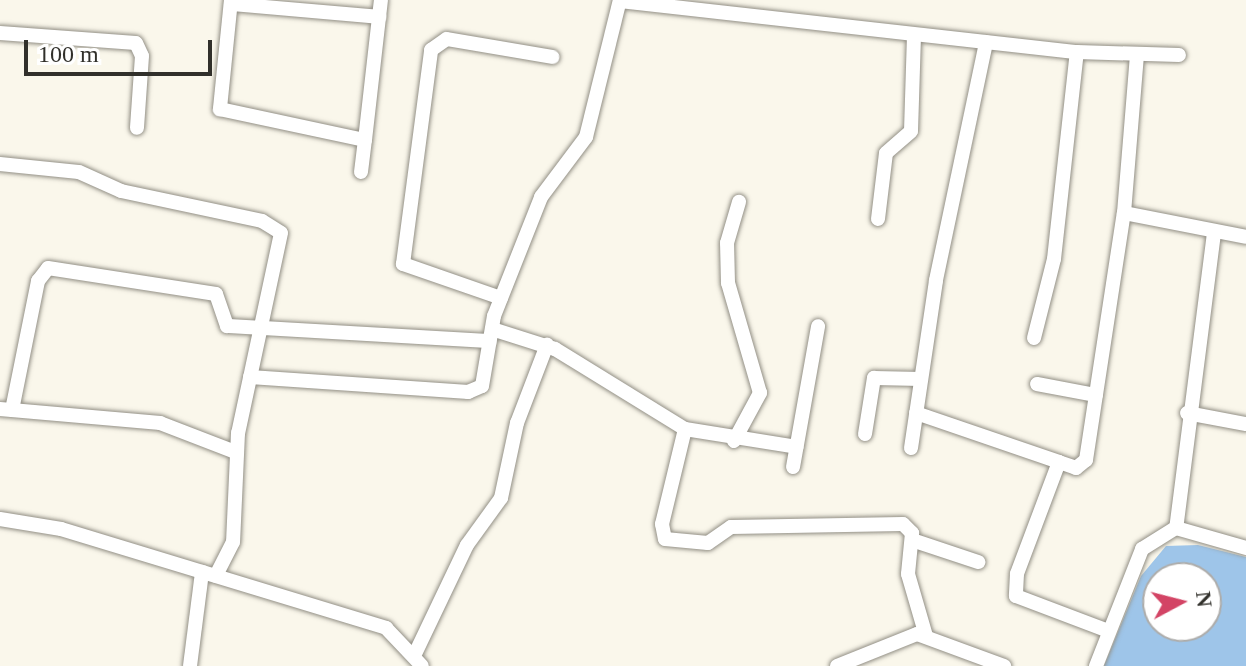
<!DOCTYPE html>
<html>
<head>
<meta charset="utf-8">
<style>
	body { margin:0 }
	#map { position:relative; width:1246px; height:666px; overflow:hidden; background:#faf7eb; font-family:"Times New Roman",serif }
	div>[style] { position:absolute }
	.water>* { inset:0; background:#9ec5e9 }
	.roads { filter:drop-shadow(0 0 2px #928f85) drop-shadow(0 0 2px #928f85) }
	.street>* { height:14px; margin:-7px; padding:0 7px; transform-origin:7px; border-radius:7px; background:#fff }
	span { translate:-50% -50%; white-space:nowrap; text-align:center; line-height:1.15; -webkit-text-stroke:6px #fff; paint-order:stroke }
	.north { position:absolute; left:1142px; top:562px; width:80px; height:80px; box-sizing:border-box; background:#fff; border:2px solid #adacaa; border-radius:50%; rotate:83deg; font-size:22px; font-weight:700; line-height:32px; text-align:center; color:#31302b }
	.north::after { content:''; display:block; margin:auto; width:28px; height:36px; background:#d34465; clip-path:polygon(50% 0,100% 100%,50% 72%,0 100%) }
	.scale { position:absolute; left:24px; top:40px; width:188px; height:36px; box-sizing:border-box; border:4px solid #31302b; border-top:0; padding-left:10px; font-size:24px; line-height:28px; white-space:nowrap; color:#31302b; -webkit-text-stroke:6px #fff; paint-order:stroke }
</style>
</head>
<body>
<div id="map">
	<div class="water">
		<i style="clip-path:polygon(evenodd,1198px 545px,1246px 557px,1246px 666px,1104px 666px,1141px 576px,1166px 546px,1198px 545px,1158px 578px,1206px 578px,1206px 626px,1158px 626px,1158px 578px)"></i>
	</div>
	<div class="roads">
		<div class="street">
			<i style="left:231px;top:0;width:110px;rotate:95.8deg"></i>
			<i style="left:220px;top:109px;width:148px;rotate:12.1deg"></i>
			<i style="left:365px;top:140px;width:141px;rotate:-83.5deg"></i>
			<i style="left:620px;top:1px;width:460px;rotate:6.4deg"></i>
			<i style="left:1077px;top:52px;width:102px;rotate:1.7deg"></i>
			<i style="left:231px;top:4px;width:149px;rotate:5deg"></i>
			<i style="left:0;top:33px;width:136px;rotate:4.2deg"></i>
			<i style="left:136px;top:43px;width:14px;rotate:65deg"></i>
			<i style="left:142px;top:56px;width:72px;rotate:94deg"></i>
			<i style="left:0;top:164px;width:79px;rotate:5.8deg"></i>
			<i style="left:79px;top:172px;width:46px;rotate:24.3deg"></i>
			<i style="left:121px;top:191px;width:144px;rotate:12deg"></i>
			<i style="left:262px;top:221px;width:22px;rotate:32deg"></i>
			<i style="left:281px;top:233px;width:205px;rotate:102.1deg"></i>
			<i style="left:238px;top:433px;width:109px;rotate:92.6deg"></i>
			<i style="left:233px;top:542px;width:38px;rotate:117deg"></i>
			<i style="left:361px;top:172px;width:32px;rotate:-83deg"></i>
			<i style="left:1124px;top:213px;width:124px;rotate:11.1deg"></i>
			<i style="left:878px;top:219px;width:66px;rotate:-83.1deg"></i>
			<i style="left:886px;top:153px;width:33px;rotate:-41deg"></i>
			<i style="left:911px;top:131px;width:96px;rotate:-88.2deg"></i>
			<i style="left:1214px;top:233px;width:297px;rotate:97.3deg"></i>
			<i style="left:1176px;top:528px;width:73px;rotate:15.9deg"></i>
			<i style="left:501px;top:298px;width:104px;rotate:-160.9deg"></i>
			<i style="left:403px;top:264px;width:216px;rotate:-82.5deg"></i>
			<i style="left:431px;top:50px;width:19px;rotate:-35deg"></i>
			<i style="left:447px;top:39px;width:107px;rotate:9.7deg"></i>
			<i style="left:492px;top:329px;width:66px;rotate:17.6deg"></i>
			<i style="left:555px;top:349px;width:153px;rotate:31.6deg"></i>
			<i style="left:685px;top:429px;width:113px;rotate:9.1deg"></i>
			<i style="left:1034px;top:338px;width:81px;rotate:-75.8deg"></i>
			<i style="left:1054px;top:259px;width:208px;rotate:-83.7deg"></i>
			<i style="left:250px;top:377px;width:219px;rotate:3.9deg"></i>
			<i style="left:468px;top:392px;width:15px;rotate:-23deg"></i>
			<i style="left:482px;top:386px;width:71px;rotate:-80.3deg"></i>
			<i style="left:494px;top:316px;width:128px;rotate:-68.4deg"></i>
			<i style="left:541px;top:197px;width:75px;rotate:-53.1deg"></i>
			<i style="left:586px;top:137px;width:141px;rotate:-76.1deg"></i>
			<i style="left:1037px;top:384px;width:60px;rotate:10.6deg"></i>
			<i style="left:0;top:409px;width:161px;rotate:5deg"></i>
			<i style="left:160px;top:423px;width:80px;rotate:21.1deg"></i>
			<i style="left:12px;top:410px;width:132px;rotate:-78.6deg"></i>
			<i style="left:38px;top:281px;width:16px;rotate:-52deg"></i>
			<i style="left:48px;top:268px;width:170px;rotate:8.8deg"></i>
			<i style="left:216px;top:294px;width:34px;rotate:71deg"></i>
			<i style="left:227px;top:326px;width:263px;rotate:3.3deg"></i>
			<i style="left:916px;top:413px;width:151px;rotate:18.9deg"></i>
			<i style="left:1059px;top:462px;width:120px;rotate:110.6deg"></i>
			<i style="left:1017px;top:574px;width:22px;rotate:93deg"></i>
			<i style="left:1016px;top:596px;width:96px;rotate:20.7deg"></i>
			<i style="left:1187px;top:413px;width:60px;rotate:10.6deg"></i>
			<i style="left:685px;top:429px;width:98px;rotate:103.6deg"></i>
			<i style="left:662px;top:524px;width:15px;rotate:79deg"></i>
			<i style="left:665px;top:539px;width:43px;rotate:5.3deg"></i>
			<i style="left:708px;top:543px;width:28px;rotate:-35deg"></i>
			<i style="left:731px;top:527px;width:172px;rotate:-1deg"></i>
			<i style="left:903px;top:524px;width:13px;rotate:45deg"></i>
			<i style="left:912px;top:533px;width:41px;rotate:95.6deg"></i>
			<i style="left:908px;top:574px;width:65px;rotate:73.8deg"></i>
			<i style="left:865px;top:434px;width:57px;rotate:-80.9deg"></i>
			<i style="left:874px;top:378px;width:47px;rotate:1.2deg"></i>
			<i style="left:734px;top:441px;width:55px;rotate:-61.6deg"></i>
			<i style="left:760px;top:393px;width:115px;rotate:-106.2deg"></i>
			<i style="left:728px;top:283px;width:40px;rotate:-91.4deg"></i>
			<i style="left:727px;top:243px;width:43px;rotate:-73.7deg"></i>
			<i style="left:911px;top:448px;width:170px;rotate:-81.5deg"></i>
			<i style="left:936px;top:280px;width:243px;rotate:-78.1deg"></i>
			<i style="left:1059px;top:462px;width:18px;rotate:19deg"></i>
			<i style="left:1076px;top:468px;width:13px;rotate:-39deg"></i>
			<i style="left:1086px;top:460px;width:250px;rotate:-81.3deg"></i>
			<i style="left:1124px;top:213px;width:158px;rotate:-85.3deg"></i>
			<i style="left:793px;top:467px;width:143px;rotate:-79.9deg"></i>
			<i style="left:0;top:519px;width:62px;rotate:9.3deg"></i>
			<i style="left:61px;top:529px;width:340px;rotate:16.9deg"></i>
			<i style="left:386px;top:628px;width:52px;rotate:46.5deg"></i>
			<i style="left:912px;top:540px;width:70px;rotate:18.4deg"></i>
			<i style="left:414px;top:656px;width:123px;rotate:-64.5deg"></i>
			<i style="left:467px;top:545px;width:58px;rotate:-54.1deg"></i>
			<i style="left:501px;top:498px;width:77px;rotate:-78deg"></i>
			<i style="left:517px;top:423px;width:84px;rotate:-69deg"></i>
			<i style="left:190px;top:666px;width:95px;rotate:-82.7deg"></i>
			<i style="left:837px;top:666px;width:86px;rotate:-21.8deg"></i>
			<i style="left:917px;top:634px;width:93px;rotate:20.2deg"></i>
			<i style="left:1096px;top:666px;width:126px;rotate:-68.5deg"></i>
			<i style="left:1142px;top:549px;width:40px;rotate:-32deg"></i>
		</div>
	</div>
	<div class="north">N</div>
	<div class="scale">100 m</div>
</div>
</body>
</html>
